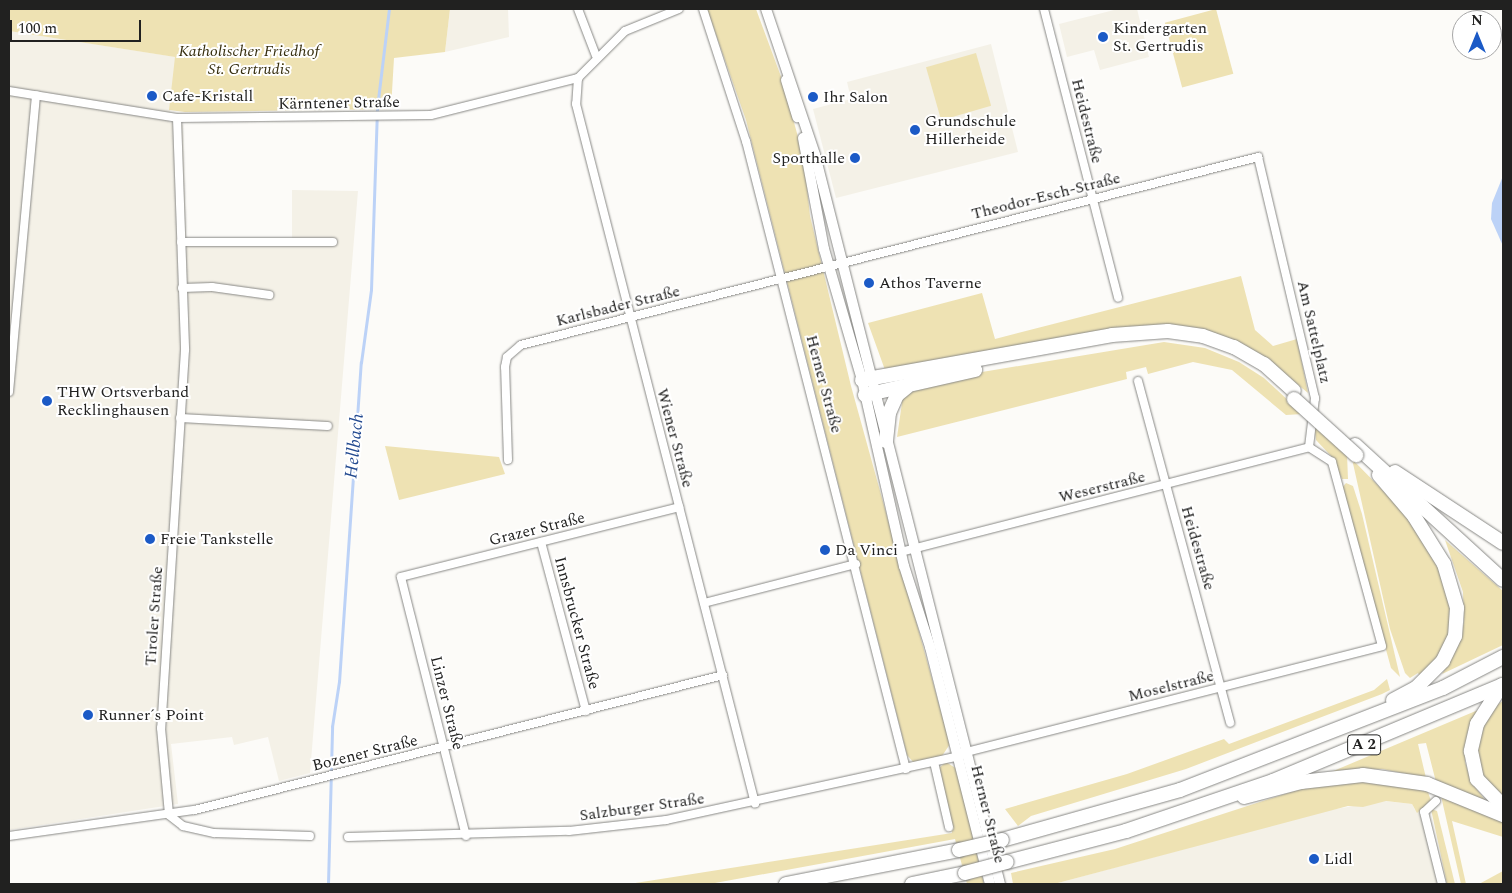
<!DOCTYPE html>
<html>
<head>
<meta charset="utf-8">
<style>
	body { margin:0 }
	#map { position:relative; width:1512px; height:893px; overflow:hidden; background:#fcfbf8; font-family:Spectral,serif }
	div>[style] { position:absolute }
	.built>* { inset:0; background:#f4f1e7 }
	.green>* { inset:0; background:#eee2b3; transform-origin:0 0 }
	.water>* { inset:0; background:#bcd2f7 }
	.stream>* { height:2.5px; margin:-1.25px; padding:0 1.25px; transform-origin:1.25px; border-radius:1.25px; background:#bcd2f7 }
	.roads { filter:drop-shadow(0 0 1px #888885) drop-shadow(0 0 1px #888885) }
	.minor>* { height:8px; margin:-4px; padding:0 4px; transform-origin:4px; border-radius:4px; background:#fff }
	.secondary>* { height:10px; margin:-5px; padding:0 5px; transform-origin:5px; border-radius:5px; background:#fff }
	.motorway>* { height:14px; margin:-7px; padding:0 7px; transform-origin:7px; border-radius:7px; background:#fff }
	.bridges { filter:drop-shadow(0 0 1px #888885) drop-shadow(0 0 1px #888885) }
	.motorway-bridge>* { height:14px; margin:-7px; padding:0 7px; transform-origin:7px; border-radius:7px; background:#fff }
	.dots>* { width:14px; height:14px; translate:-50% -50%; box-sizing:border-box; border:2px solid #fff; border-radius:50% }
	span { translate:-50% -50%; white-space:nowrap; text-align:center; line-height:1.15; -webkit-text-stroke:4px #fff; paint-order:stroke }
	.shield-label span { padding:1px 4px; background:#fff; border:1px solid; border-radius:4px; -webkit-text-stroke-width:0 }
	.shield-label { font-size:15px; color:#212120; font-weight:700 }
	.poi-label { font-size:16px; color:#212120 }
	.left { translate:0 -50%; text-align:left }
	.right { translate:-100% -50%; text-align:right }
	.park-label { font-size:16px; color:#372f0f; font-style:italic }
	.street-label { font-size:16px; color:#212120 }
	.water-label { font-size:18px; color:#234a90; font-style:italic }
	.frame { position:absolute; inset:0; border:10px solid #212120; pointer-events:none }
	.north { position:absolute; left:1452px; top:10px; width:50px; height:50px; box-sizing:border-box; background:#fff; border:1px solid #a6a6a6; border-radius:50%; rotate:0deg; font-size:14px; font-weight:700; line-height:20px; text-align:center; color:#212120 }
	.north::after { content:''; display:block; margin:auto; width:18px; height:22px; background:#1b5ac6; clip-path:polygon(50% 0,100% 100%,50% 72%,0 100%) }
	.scale { position:absolute; left:10px; top:20px; width:131px; height:22px; box-sizing:border-box; border:2px solid #212120; border-top:0; padding-left:6px; font-size:15px; line-height:18px; white-space:nowrap; color:#212120; -webkit-text-stroke:4px #fff; paint-order:stroke }
</style>
</head>
<body>
<div id="map">
	<div class="built">
		<i style="clip-path:polygon(450px 9px,508px 9px,509px 37px,445px 52px)"></i>
		<i style="clip-path:polygon(1118px 9px,1137px 9px,1149px 57px,1100px 70px,1094px 50px,1067px 57px,1059px 24px)"></i>
		<i style="clip-path:polygon(9px 31px,176px 57px,169px 122px,183px 125px,186px 238px,292px 238px,292px 190px,358px 191px,310px 773px,279px 781px,268px 737px,234px 745px,232px 737px,171px 744px,178px 804px,9px 830px)"></i>
		<i style="clip-path:polygon(991px 44px,1018px 152px,836px 198px,813px 109px,851px 99px,847px 82px)"></i>
		<i style="clip-path:polygon(1385px 801px,1412px 804px,1415px 810px,1427px 808px,1447px 884px,1054px 884px,1329px 810px)"></i>
	</div>
	<div class="green">
		<i style="clip-path:polygon(9px 9px,450px 9px,445px 52px,394px 58px,391px 109px,185px 112px,169px 110px,175px 57px,9px 31px)"></i>
		<i style="clip-path:polygon(707px 9px,756px 9px,783px 82px,804px 159px,810px 216px,851px 386px,950px 744px,942px 756px,914px 763px,907px 755px,746px 120px)"></i>
		<i style="left:1216px;top:9px;width:67px;height:53px;rotate:75deg"></i>
		<i style="left:976px;top:53px;width:55px;height:52px;rotate:74deg"></i>
		<i style="clip-path:polygon(1241px 276px,1255px 330px,1273px 346px,1297px 339px,1308px 393px,1273px 364px,1193px 328px,885px 370px,868px 323px,982px 293px,995px 339px)"></i>
		<i style="clip-path:polygon(1164px 342px,1205px 348px,1239px 362px,1264px 378px,1303px 414px,1286px 415px,1232px 370px,1193px 362px,1148px 374px,1146px 367px,1126px 372px,1127px 379px,897px 437px,902px 403px,896px 400px,902px 393px,970px 374px)"></i>
		<i style="clip-path:polygon(1314px 425px,1347px 454px,1348px 479px,1342px 479px,1332px 457px,1316px 440px)"></i>
		<i style="clip-path:polygon(385px 446px,499px 457px,505px 474px,399px 500px)"></i>
		<i style="clip-path:polygon(1352px 459px,1403px 511px,1438px 568px,1451px 612px,1450px 631px,1441px 654px,1421px 678px,1418px 673px,1410px 678px,1405px 673px,1390px 629px)"></i>
		<i style="clip-path:polygon(1346px 483px,1353px 486px,1362px 514px,1400px 677px,1391px 668px,1342px 488px)"></i>
		<i style="clip-path:polygon(1445px 540px,1503px 591px,1503px 645px,1442px 674px,1458px 646px,1464px 622px,1463px 592px)"></i>
		<i style="clip-path:polygon(1387px 679px,1390px 690px,1382px 694px,1186px 769px,1031px 816px,1018px 826px,1005px 809px,1127px 774px,1224px 739px,1229px 744px,1374px 690px)"></i>
		<i style="clip-path:polygon(1503px 701px,1503px 802px,1476px 766px,1477px 734px,1492px 708px)"></i>
		<i style="clip-path:polygon(1478px 710px,1467px 735px,1465px 762px,1472px 783px,1489px 805px,1436px 782px,1426px 743px,1418px 744px,1426px 778px,1382px 769px,1331px 772px)"></i>
		<i style="clip-path:polygon(946px 762px,957px 769px,984px 884px,967px 884px,955px 839px,715px 883px,629px 884px,952px 833px,939px 768px)"></i>
		<i style="clip-path:polygon(1349px 781px,1388px 782px,1428px 792px,1431px 801px,1417px 813px,1412px 804px,1386px 801px,1363px 807px,1348px 806px,1054px 884px,1013px 884px,1011px 873px,1115px 849px,1297px 790px)"></i>
		<i style="clip-path:polygon(1441px 796px,1503px 822px,1503px 837px,1452px 821px,1466px 884px,1461px 884px)"></i>
		<i style="clip-path:polygon(1431px 809px,1437px 811px,1455px 884px,1447px 884px)"></i>
		<i style="clip-path:polygon(1503px 871px,1503px 884px,1479px 884px)"></i>
	</div>
	<div class="water">
		<i style="clip-path:polygon(1503px 176px,1503px 246px,1491px 219px,1492px 203px)"></i>
	</div>
	<div class="stream">
		<i style="left:328px;top:884px;width:157px;rotate:-88.5deg"></i>
		<i style="left:332px;top:727px;width:46px;rotate:-81.2deg"></i>
		<i style="left:339px;top:682px;width:320px;rotate:-86.1deg"></i>
		<i style="left:361px;top:363px;width:74px;rotate:-82.2deg"></i>
		<i style="left:371px;top:290px;width:182px;rotate:-88.1deg"></i>
		<i style="left:377px;top:108px;width:100px;rotate:-83.1deg"></i>
	</div>
	<div class="roads">
		<div class="minor">
			<i style="left:578px;top:9px;width:50px;rotate:69deg"></i>
			<i style="left:703px;top:9px;width:139px;rotate:72deg"></i>
			<i style="left:746px;top:141px;width:648px;rotate:75.71deg"></i>
			<i style="left:1044px;top:9px;width:298px;rotate:75.6deg"></i>
			<i style="left:578px;top:78px;width:26px;rotate:94deg"></i>
			<i style="left:576px;top:104px;width:722px;rotate:75.64deg"></i>
			<i style="left:9px;top:91px;width:170px;rotate:9.1deg"></i>
			<i style="left:177px;top:118px;width:254px;rotate:-0.7deg"></i>
			<i style="left:431px;top:115px;width:152px;rotate:-14.1deg"></i>
			<i style="left:578px;top:78px;width:66px;rotate:-45deg"></i>
			<i style="left:625px;top:31px;width:58px;rotate:-22.2deg"></i>
			<i style="left:177px;top:118px;width:232px;rotate:88deg"></i>
			<i style="left:185px;top:350px;width:379px;rotate:93.6deg"></i>
			<i style="left:161px;top:728px;width:87px;rotate:84.7deg"></i>
			<i style="left:169px;top:815px;width:18px;rotate:38deg"></i>
			<i style="left:183px;top:826px;width:32px;rotate:13deg"></i>
			<i style="left:214px;top:833px;width:96px;rotate:1.8deg"></i>
			<i style="left:181px;top:242px;width:152px"></i>
			<i style="left:182px;top:288px;width:30px;rotate:-2deg"></i>
			<i style="left:212px;top:287px;width:58px;rotate:8deg"></i>
			<i style="left:1138px;top:381px;width:354px;rotate:74.9deg"></i>
			<i style="left:9px;top:392px;width:298px;rotate:-84.8deg"></i>
			<i style="left:180px;top:418px;width:148px;rotate:3.1deg"></i>
			<i style="left:508px;top:460px;width:93px;rotate:-91.8deg"></i>
			<i style="left:505px;top:367px;width:10px;rotate:-79deg"></i>
			<i style="left:507px;top:357px;width:18px;rotate:-41deg"></i>
			<i style="left:521px;top:345px;width:761px;rotate:-14.31deg"></i>
			<i style="left:1258px;top:157px;width:248px;rotate:76.7deg"></i>
			<i style="left:1315px;top:398px;width:49px;rotate:97deg"></i>
			<i style="left:541px;top:542px;width:175px;rotate:75.1deg"></i>
			<i style="left:901px;top:552px;width:421px;rotate:-14.4deg"></i>
			<i style="left:704px;top:603px;width:157px;rotate:-14.4deg"></i>
			<i style="left:963px;top:753px;width:432px;rotate:-14.3deg"></i>
			<i style="left:1382px;top:646px;width:191px;rotate:-105.2deg"></i>
			<i style="left:1332px;top:462px;width:27px;rotate:-147deg"></i>
			<i style="left:934px;top:762px;width:67px;rotate:77deg"></i>
			<i style="left:1436px;top:801px;width:16px;rotate:137deg"></i>
			<i style="left:1424px;top:812px;width:74px;rotate:76deg"></i>
			<i style="left:9px;top:836px;width:188px;rotate:-8deg"></i>
			<i style="left:195px;top:810px;width:545px;rotate:-14.34deg"></i>
			<i style="left:466px;top:836px;width:267px;rotate:-104.1deg"></i>
			<i style="left:401px;top:577px;width:287px;rotate:-14.1deg"></i>
			<i style="left:348px;top:837px;width:221px;rotate:-1.6deg"></i>
			<i style="left:569px;top:831px;width:98px;rotate:-6.5deg"></i>
			<i style="left:666px;top:820px;width:300px;rotate:-12.3deg"></i>
		</div>
		<div class="secondary">
			<i style="left:766px;top:9px;width:154px;rotate:71.4deg"></i>
			<i style="left:815px;top:155px;width:752px;rotate:75.76deg"></i>
			<i style="left:786px;top:80px;width:39px;rotate:73deg"></i>
			<i style="left:803px;top:138px;width:113px;rotate:79.3deg"></i>
			<i style="left:824px;top:249px;width:136px;rotate:73.8deg"></i>
			<i style="left:862px;top:380px;width:191px;rotate:77.3deg"></i>
			<i style="left:904px;top:566px;width:85px;rotate:72.2deg"></i>
			<i style="left:930px;top:647px;width:244px;rotate:75.8deg"></i>
		</div>
		<div class="motorway">
			<i style="left:862px;top:380px;width:254px;rotate:-10.2deg"></i>
			<i style="left:1112px;top:335px;width:56px;rotate:-4.1deg"></i>
			<i style="left:1168px;top:331px;width:35px;rotate:8deg"></i>
			<i style="left:1203px;top:336px;width:33px;rotate:20deg"></i>
			<i style="left:1234px;top:347px;width:34px;rotate:30deg"></i>
			<i style="left:1264px;top:364px;width:40px;rotate:42deg"></i>
			<i style="left:865px;top:395px;width:113px;rotate:-12.8deg"></i>
			<i style="left:886px;top:441px;width:28px;rotate:-84deg"></i>
			<i style="left:889px;top:413px;width:20px;rotate:-66deg"></i>
			<i style="left:897px;top:395px;width:13px;rotate:-39deg"></i>
			<i style="left:1355px;top:445px;width:200px;rotate:42.4deg"></i>
			<i style="left:1395px;top:472px;width:129px;rotate:33.3deg"></i>
			<i style="left:1379px;top:475px;width:54px;rotate:49.5deg"></i>
			<i style="left:1414px;top:516px;width:57px;rotate:58deg"></i>
			<i style="left:1444px;top:564px;width:46px;rotate:73.5deg"></i>
			<i style="left:1457px;top:608px;width:28px;rotate:94deg"></i>
			<i style="left:1455px;top:636px;width:28px;rotate:116deg"></i>
			<i style="left:1443px;top:661px;width:38px;rotate:135deg"></i>
			<i style="left:1416px;top:688px;width:26px;rotate:152deg"></i>
			<i style="left:1502px;top:685px;width:46px;rotate:122.7deg"></i>
			<i style="left:1477px;top:724px;width:28px;rotate:103deg"></i>
			<i style="left:1471px;top:751px;width:29px;rotate:78deg"></i>
			<i style="left:1477px;top:779px;width:37px;rotate:46deg"></i>
			<i style="left:1244px;top:797px;width:59px;rotate:-14.7deg"></i>
			<i style="left:1301px;top:782px;width:62px;rotate:-6.4deg"></i>
			<i style="left:1363px;top:775px;width:65px;rotate:8deg"></i>
			<i style="left:1427px;top:784px;width:82px;rotate:22.2deg"></i>
			<i style="left:1002px;top:840px;width:185px;rotate:-15.7deg"></i>
			<i style="left:1180px;top:790px;width:282px;rotate:-21.2deg"></i>
			<i style="left:1443px;top:688px;width:68px;rotate:-27.3deg"></i>
			<i style="left:1007px;top:862px;width:123px;rotate:-14.6deg"></i>
			<i style="left:1126px;top:831px;width:155px;rotate:-18.8deg"></i>
			<i style="left:1273px;top:781px;width:249px;rotate:-22.7deg"></i>
			<i style="left:786px;top:884px;width:176px;rotate:-11.1deg"></i>
			<i style="left:912px;top:884px;width:54px;rotate:-11.7deg"></i>
		</div>
	</div>
	<div class="bridges">
		<div class="motorway-bridge">
			<i style="left:1294px;top:399px;width:84px;rotate:42.1deg"></i>
			<i style="left:959px;top:850px;width:44px;rotate:-13.1deg"></i>
			<i style="left:965px;top:873px;width:43px;rotate:-14.7deg"></i>
		</div>
	</div>
	<div class="dots">
		<i style="left:1103px;top:37px;background:#1b5ac6"></i>
		<i style="left:152px;top:96px;background:#1b5ac6"></i>
		<i style="left:813px;top:97px;background:#1b5ac6"></i>
		<i style="left:915px;top:130px;background:#1b5ac6"></i>
		<i style="left:855px;top:158px;background:#1b5ac6"></i>
		<i style="left:869px;top:283px;background:#1b5ac6"></i>
		<i style="left:47px;top:401px;background:#1b5ac6"></i>
		<i style="left:150px;top:539px;background:#1b5ac6"></i>
		<i style="left:825px;top:550px;background:#1b5ac6"></i>
		<i style="left:88px;top:715px;background:#1b5ac6"></i>
		<i style="left:1314px;top:859px;background:#1b5ac6"></i>
	</div>
	<div class="shield-label">
		<span style="left:1364px;top:745px">A 2</span>
	</div>
	<div class="poi-label">
		<span class="left" style="left:1113px;top:37px">Kindergarten<br>St. Gertrudis</span>
		<span class="left" style="left:162px;top:96px">Cafe-Kristall</span>
		<span class="left" style="left:823px;top:97px">Ihr Salon</span>
		<span class="left" style="left:925px;top:130px">Grundschule<br>Hillerheide</span>
		<span class="right" style="left:845px;top:158px">Sporthalle</span>
		<span class="left" style="left:879px;top:283px">Athos Taverne</span>
		<span class="left" style="left:57px;top:401px">THW Ortsverband<br>Recklinghausen</span>
		<span class="left" style="left:160px;top:539px">Freie Tankstelle</span>
		<span class="left" style="left:835px;top:550px">Da Vinci</span>
		<span class="left" style="left:98px;top:715px">Runner´s Point</span>
		<span class="left" style="left:1324px;top:859px">Lidl</span>
	</div>
	<div class="park-label">
		<span style="left:249px;top:60px">Katholischer Friedhof<br>St. Gertrudis</span>
	</div>
	<div class="street-label">
		<span style="left:339px;top:103px;rotate:-1deg">Kärntener Straße</span>
		<span style="left:1087px;top:121px;rotate:76deg">Heidestraße</span>
		<span style="left:1046px;top:196px;rotate:-14deg">Theodor-Esch-Straße</span>
		<span style="left:618px;top:306px;rotate:-14deg">Karlsbader Straße</span>
		<span style="left:1314px;top:332px;rotate:77deg">Am Sattelplatz</span>
		<span style="left:824px;top:384px;rotate:75deg">Herner Straße</span>
		<span style="left:675px;top:438px;rotate:75deg">Wiener Straße</span>
		<span style="left:1102px;top:487px;rotate:-14deg">Weserstraße</span>
		<span style="left:537px;top:529px;rotate:-14deg">Grazer Straße</span>
		<span style="left:1198px;top:548px;rotate:74deg">Heidestraße</span>
		<span style="left:154px;top:616px;rotate:-86deg">Tiroler Straße</span>
		<span style="left:577px;top:623px;rotate:75deg">Innsbrucker Straße</span>
		<span style="left:1171px;top:686px;rotate:-14deg">Moselstraße</span>
		<span style="left:447px;top:703px;rotate:76deg">Linzer Straße</span>
		<span style="left:365px;top:753px;rotate:-14deg">Bozener Straße</span>
		<span style="left:642px;top:807px;rotate:-8deg">Salzburger Straße</span>
		<span style="left:988px;top:814px;rotate:76deg">Herner Straße</span>
	</div>
	<div class="water-label">
		<span style="left:355px;top:446px;rotate:-84deg">Hellbach</span>
	</div>
	<div class="frame"></div>
	<div class="north">N</div>
	<div class="scale">100 m</div>
</div>
</body>
</html>
